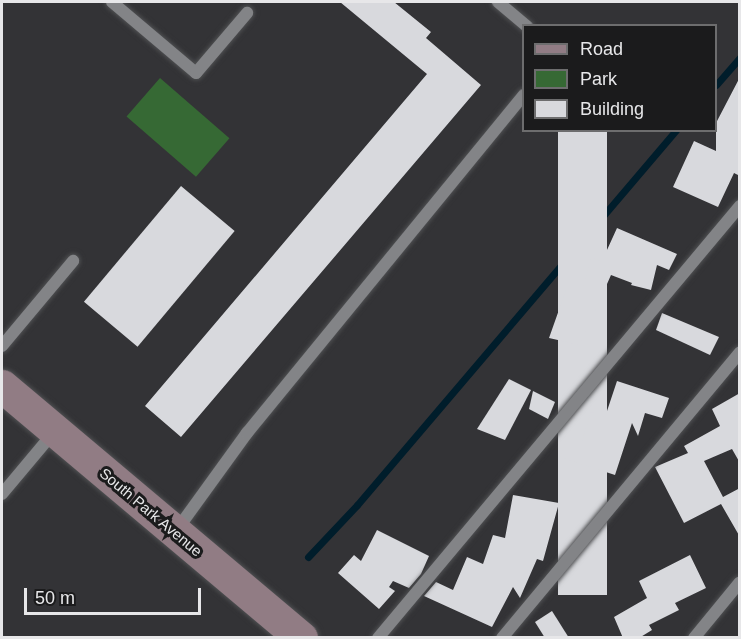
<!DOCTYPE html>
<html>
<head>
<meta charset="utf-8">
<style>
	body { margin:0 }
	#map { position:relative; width:741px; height:639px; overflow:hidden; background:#333336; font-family:Helvetica,sans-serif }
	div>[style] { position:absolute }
	.green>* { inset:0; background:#366934; transform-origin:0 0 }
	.stream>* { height:7px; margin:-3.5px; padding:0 3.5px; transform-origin:3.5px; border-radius:3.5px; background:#001d2b }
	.building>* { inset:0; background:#d8d9dd; transform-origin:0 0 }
	.roads { filter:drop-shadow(0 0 2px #4f5052) drop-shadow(0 0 2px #4f5052) }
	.lane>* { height:12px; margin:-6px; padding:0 6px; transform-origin:6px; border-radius:6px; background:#838487 }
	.secondary>* { height:33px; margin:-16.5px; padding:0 16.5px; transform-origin:16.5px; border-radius:16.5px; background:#917c84 }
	span { translate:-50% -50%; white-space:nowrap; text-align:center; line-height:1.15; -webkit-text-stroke:6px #1b1b1c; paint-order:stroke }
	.street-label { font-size:15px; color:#e7e7e9 }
	.frame { position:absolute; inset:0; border:3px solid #e7e7e9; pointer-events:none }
	.legend { position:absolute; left:522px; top:24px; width:195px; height:108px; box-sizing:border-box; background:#1b1b1c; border:2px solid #6d6d6e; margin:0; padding:8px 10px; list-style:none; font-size:18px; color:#e7e7e9 }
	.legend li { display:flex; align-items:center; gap:12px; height:30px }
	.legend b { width:30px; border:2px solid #6d6d6e }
	.scale { position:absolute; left:24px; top:588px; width:177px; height:27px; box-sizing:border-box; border:3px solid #e7e7e9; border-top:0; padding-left:8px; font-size:18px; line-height:21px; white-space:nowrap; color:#e7e7e9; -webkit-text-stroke:4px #1b1b1c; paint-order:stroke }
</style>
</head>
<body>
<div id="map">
	<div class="green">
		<i style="left:160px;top:78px;width:92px;height:51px;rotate:41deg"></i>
	</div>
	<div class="stream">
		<i style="left:716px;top:85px;width:37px;rotate:-49deg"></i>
		<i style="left:308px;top:557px;width:71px;rotate:-46.7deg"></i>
		<i style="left:357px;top:505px;width:492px;rotate:-49.6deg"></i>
	</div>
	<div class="building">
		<i style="clip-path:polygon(340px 2px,394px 2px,431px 32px,426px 38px,481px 85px,181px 437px,145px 406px,427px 74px)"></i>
		<i style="clip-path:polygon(740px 77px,740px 176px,734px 173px,718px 207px,673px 187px,694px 141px,716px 151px,716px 123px)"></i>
		<i style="left:558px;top:130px;width:49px;height:465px"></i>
		<i style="left:181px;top:186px;width:70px;height:151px;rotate:40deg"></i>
		<i style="clip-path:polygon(617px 228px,677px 254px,669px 270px,657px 265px,651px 290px,631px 285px,632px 283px,611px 275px,580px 345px,549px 338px,566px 290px,581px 295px,591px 258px,602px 261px)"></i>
		<i style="clip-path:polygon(662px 313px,719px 337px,710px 355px,656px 330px)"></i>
		<i style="clip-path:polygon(509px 379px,531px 390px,505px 440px,477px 429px)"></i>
		<i style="clip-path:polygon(617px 381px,669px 398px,662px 418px,645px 413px,638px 436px,632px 423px,615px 475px,560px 457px,566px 439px,581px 444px,591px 412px,605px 417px)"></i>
		<i style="clip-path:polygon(533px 391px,555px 402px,548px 419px,529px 409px)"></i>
		<i style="clip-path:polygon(740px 393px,740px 463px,732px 449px,704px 461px,723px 497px,740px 488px,740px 537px,721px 504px,684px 523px,655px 467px,688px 453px,684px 446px,720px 426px,712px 409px)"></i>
		<i style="clip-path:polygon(513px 495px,559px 503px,543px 561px,537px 559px,520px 598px,513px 587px,492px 627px,424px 596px,436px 582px,453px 590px,467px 557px,483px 564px,493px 535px,505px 538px)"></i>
		<i style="clip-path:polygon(377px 530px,429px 556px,421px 574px,409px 588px,393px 581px,389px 587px,395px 591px,379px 609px,338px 573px,354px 555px,361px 561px)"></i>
		<i style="clip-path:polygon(690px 555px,706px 588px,675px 603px,679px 610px,649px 625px,652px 630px,639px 638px,623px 638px,614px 617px,647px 598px,639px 581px)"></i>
		<i style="clip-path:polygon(552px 611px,569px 638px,545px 638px,535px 622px)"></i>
	</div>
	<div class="roads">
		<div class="lane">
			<i style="left:112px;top:2px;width:110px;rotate:40.2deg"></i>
			<i style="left:196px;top:73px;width:79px;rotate:-49.6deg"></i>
			<i style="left:498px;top:2px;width:38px;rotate:40deg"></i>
			<i style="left:2px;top:346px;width:111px;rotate:-50.1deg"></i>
			<i style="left:2px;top:494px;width:81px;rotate:-50deg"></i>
			<i style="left:176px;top:531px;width:121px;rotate:-54.1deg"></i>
			<i style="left:247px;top:433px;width:437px;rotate:-50.7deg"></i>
			<i style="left:378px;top:638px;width:564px;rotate:-50.04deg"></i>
			<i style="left:502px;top:638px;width:372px;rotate:-50.2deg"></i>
			<i style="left:694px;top:638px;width:72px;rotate:-50.6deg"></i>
		</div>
		<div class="secondary">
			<i style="left:2px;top:386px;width:391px;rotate:40.1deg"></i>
		</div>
	</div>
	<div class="street-label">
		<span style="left:151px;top:512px;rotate:40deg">South Park Avenue</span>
	</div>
	<div class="frame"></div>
	<ul class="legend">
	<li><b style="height:8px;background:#917c84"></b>Road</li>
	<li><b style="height:16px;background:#366934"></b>Park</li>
	<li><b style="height:16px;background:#d8d9dd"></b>Building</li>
	</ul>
	<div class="scale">50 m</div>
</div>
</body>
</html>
